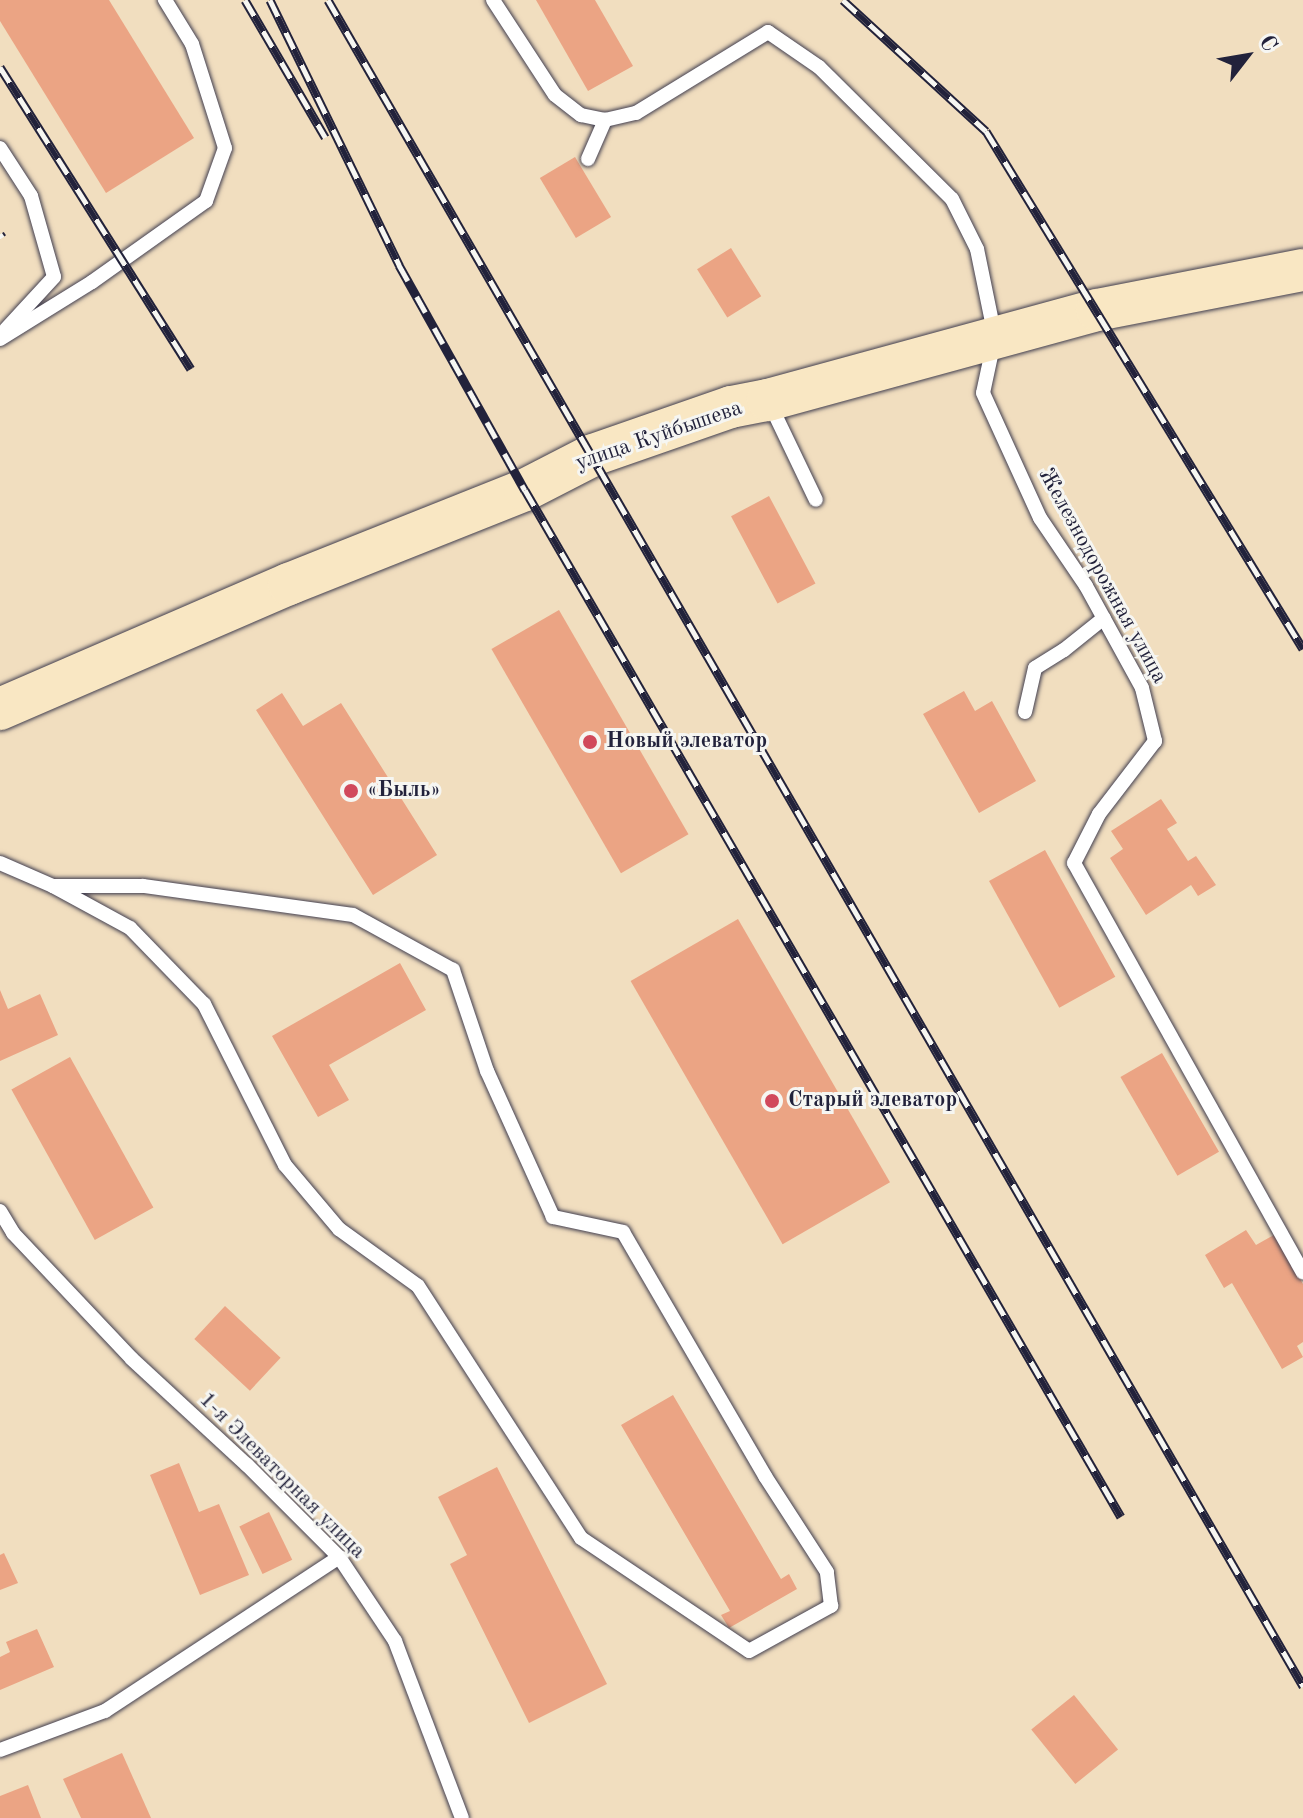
<!DOCTYPE html>
<html>
<head>
<meta charset="utf-8">
<style>
	body { margin:0 }
	#map { position:relative; width:1303px; height:1818px; overflow:hidden; background:#f1debf; font-family:"Old Standard TT",serif }
	div>[style] { position:absolute }
	.building>* { inset:0; background:#eba484; transform-origin:0 0 }
	.roads { filter:drop-shadow(0 0 2px #413e4f) drop-shadow(0 0 2px #413e4f) }
	.lane>* { height:14px; margin:-7px; padding:0 7px; transform-origin:7px; border-radius:7px; background:#fff }
	.secondary>* { height:42px; margin:-21px; padding:0 21px; transform-origin:21px; border-radius:21px; background:#f9e7c3 }
	.rail>* { height:9px; margin-top:-4.5px; transform-origin:0; background:repeating-linear-gradient(90deg,#f6f6f2 0 18px,#22223b 0 36px); box-sizing:border-box; border-block:2px solid #22223b }
	.dots>* { width:22px; height:22px; translate:-50% -50%; box-sizing:border-box; border:4px solid #f6f6f2; border-radius:50% }
	span { translate:-50% -50%; white-space:nowrap; text-align:center; line-height:1.15; -webkit-text-stroke:6px #f6f6f2; paint-order:stroke }
	.street-label { font-size:22px; color:#22223b }
	.poi-label { font-size:22px; color:#22223b; font-weight:700 }
	.left { translate:0 -50%; text-align:left }
	.north { position:absolute; left:1207px; top:16px; width:80px; height:80px; -webkit-text-stroke:6px #f6f6f2; paint-order:stroke; rotate:59deg; font-size:22px; font-weight:700; line-height:32px; text-align:center; color:#22223b }
	.north::after { content:''; display:block; margin:auto; width:28px; height:36px; background:#22223b; clip-path:polygon(50% 0,100% 100%,50% 72%,0 100%) }
</style>
</head>
<body>
<div id="map">
	<div class="building">
		<i style="clip-path:polygon(0 0,109px 0,194px 138px,106px 193px,0 21px)"></i>
		<i style="clip-path:polygon(536px 0,595px 0,633px 66px,588px 91px)"></i>
		<i style="left:575px;top:157px;width:70px;height:41px;rotate:59deg"></i>
		<i style="left:731px;top:248px;width:57px;height:40px;rotate:58deg"></i>
		<i style="left:769px;top:496px;width:99px;height:43px;rotate:62deg"></i>
		<i style="left:559px;top:610px;width:259px;height:78px;rotate:60deg"></i>
		<i style="clip-path:polygon(964px 691px,975px 711px,992px 701px,1036px 781px,979px 813px,923px 714px)"></i>
		<i style="clip-path:polygon(282px 693px,303px 726px,341px 703px,437px 855px,373px 895px,256px 710px)"></i>
		<i style="clip-path:polygon(1161px 799px,1177px 823px,1167px 829px,1188px 861px,1196px 856px,1216px 885px,1198px 896px,1191px 885px,1146px 915px,1110px 858px,1123px 849px,1111px 831px)"></i>
		<i style="left:1045px;top:850px;width:145px;height:64px;rotate:61deg"></i>
		<i style="left:738px;top:919px;width:304px;height:124px;rotate:60deg"></i>
		<i style="clip-path:polygon(400px 963px,426px 1010px,329px 1065px,349px 1100px,318px 1117px,272px 1036px)"></i>
		<i style="clip-path:polygon(0 990px,8px 1009px,40px 994px,58px 1035px,0 1061px)"></i>
		<i style="left:1162px;top:1053px;width:114px;height:48px;rotate:60deg"></i>
		<i style="left:70px;top:1057px;width:172px;height:67px;rotate:61deg"></i>
		<i style="clip-path:polygon(1246px 1230px,1256px 1245px,1274px 1235px,1303px 1284px,1303px 1342px,1297px 1346px,1303px 1357px,1282px 1369px,1232px 1283px,1224px 1288px,1205px 1255px)"></i>
		<i style="left:225px;top:1306px;width:76px;height:45px;rotate:43deg"></i>
		<i style="clip-path:polygon(673px 1395px,781px 1579px,789px 1574px,797px 1589px,729px 1628px,721px 1615px,730px 1611px,621px 1425px)"></i>
		<i style="clip-path:polygon(179px 1463px,199px 1512px,219px 1504px,249px 1575px,200px 1595px,150px 1475px)"></i>
		<i style="clip-path:polygon(497px 1467px,607px 1684px,529px 1723px,450px 1564px,467px 1555px,438px 1497px)"></i>
		<i style="left:269px;top:1512px;width:53px;height:33px;rotate:64deg"></i>
		<i style="clip-path:polygon(4px 1553px,18px 1583px,0 1590px,0 1555px)"></i>
		<i style="clip-path:polygon(37px 1629px,54px 1667px,0 1690px,0 1657px,10px 1652px,6px 1642px)"></i>
		<i style="left:1074px;top:1695px;width:70px;height:55px;rotate:51deg"></i>
		<i style="clip-path:polygon(122px 1753px,151px 1818px,81px 1818px,63px 1779px)"></i>
		<i style="clip-path:polygon(28px 1785px,41px 1818px,0 1818px,0 1796px)"></i>
	</div>
	<div class="roads">
		<div class="lane">
			<i style="left:493px;top:0;width:113px;rotate:56.9deg"></i>
			<i style="left:555px;top:95px;width:33px;rotate:38deg"></i>
			<i style="left:581px;top:115px;width:25px;rotate:12deg"></i>
			<i style="left:605px;top:120px;width:32px;rotate:-13deg"></i>
			<i style="left:636px;top:113px;width:155px;rotate:-31.5deg"></i>
			<i style="left:768px;top:32px;width:62px;rotate:34.5deg"></i>
			<i style="left:819px;top:67px;width:187px;rotate:44.8deg"></i>
			<i style="left:952px;top:199px;width:56px;rotate:63.4deg"></i>
			<i style="left:977px;top:249px;width:90px;rotate:78.4deg"></i>
			<i style="left:995px;top:337px;width:57px;rotate:102.1deg"></i>
			<i style="left:983px;top:393px;width:137px;rotate:65.5deg"></i>
			<i style="left:1040px;top:518px;width:82px;rotate:55.9deg"></i>
			<i style="left:1086px;top:586px;width:116px;rotate:61.2deg"></i>
			<i style="left:1142px;top:688px;width:55px;rotate:76.2deg"></i>
			<i style="left:1155px;top:741px;width:92px;rotate:127.5deg"></i>
			<i style="left:1099px;top:814px;width:55px;rotate:117deg"></i>
			<i style="left:1074px;top:863px;width:469px;rotate:60.8deg"></i>
			<i style="left:0;top:148px;width:57px;rotate:57.1deg"></i>
			<i style="left:31px;top:196px;width:84px;rotate:74.1deg"></i>
			<i style="left:54px;top:277px;width:71px;rotate:132.7deg"></i>
			<i style="left:588px;top:159px;width:43px;rotate:-66.4deg"></i>
			<i style="left:0;top:339px;width:108px;rotate:-31.8deg"></i>
			<i style="left:92px;top:282px;width:140px;rotate:-35.4deg"></i>
			<i style="left:206px;top:201px;width:56px;rotate:-70.3deg"></i>
			<i style="left:225px;top:148px;width:109px;rotate:-107.6deg"></i>
			<i style="left:192px;top:44px;width:52px;rotate:-121.5deg"></i>
			<i style="left:770px;top:404px;width:106px;rotate:64.4deg"></i>
			<i style="left:1025px;top:712px;width:45px;rotate:-77.2deg"></i>
			<i style="left:1035px;top:668px;width:34px;rotate:-32deg"></i>
			<i style="left:1064px;top:650px;width:51px;rotate:-38.7deg"></i>
			<i style="left:0;top:863px;width:58px;rotate:23.5deg"></i>
			<i style="left:53px;top:886px;width:88px;rotate:28.6deg"></i>
			<i style="left:130px;top:928px;width:106px;rotate:45.8deg"></i>
			<i style="left:204px;top:1004px;width:180px;rotate:63.3deg"></i>
			<i style="left:285px;top:1165px;width:84px;rotate:49.8deg"></i>
			<i style="left:339px;top:1229px;width:97px;rotate:35.8deg"></i>
			<i style="left:418px;top:1286px;width:300px;rotate:57.1deg"></i>
			<i style="left:581px;top:1538px;width:202px;rotate:33.9deg"></i>
			<i style="left:749px;top:1651px;width:94px;rotate:-28.8deg"></i>
			<i style="left:831px;top:1606px;width:34px;rotate:-97deg"></i>
			<i style="left:827px;top:1572px;width:114px;rotate:-122.9deg"></i>
			<i style="left:765px;top:1476px;width:282px;rotate:-120.2deg"></i>
			<i style="left:623px;top:1232px;width:72px;rotate:-167.9deg"></i>
			<i style="left:553px;top:1217px;width:160px;rotate:-114.3deg"></i>
			<i style="left:487px;top:1071px;width:107px;rotate:-108.6deg"></i>
			<i style="left:453px;top:970px;width:114px;rotate:-151.2deg"></i>
			<i style="left:353px;top:915px;width:212px;rotate:-172.1deg"></i>
			<i style="left:143px;top:886px;width:90px;rotate:180deg"></i>
			<i style="left:0;top:1211px;width:26px;rotate:59deg"></i>
			<i style="left:13px;top:1233px;width:173px;rotate:46.6deg"></i>
			<i style="left:132px;top:1359px;width:156px;rotate:42.7deg"></i>
			<i style="left:247px;top:1465px;width:130px;rotate:45deg"></i>
			<i style="left:339px;top:1557px;width:101px;rotate:56.3deg"></i>
			<i style="left:395px;top:1641px;width:189px;rotate:69.3deg"></i>
			<i style="left:0;top:1750px;width:112px;rotate:-20.4deg"></i>
			<i style="left:105px;top:1711px;width:280px;rotate:-33.3deg"></i>
		</div>
		<div class="secondary">
			<i style="left:0;top:709px;width:315px;rotate:-23.4deg"></i>
			<i style="left:289px;top:584px;width:254px;rotate:-21.7deg"></i>
			<i style="left:525px;top:490px;width:76px;rotate:-27.2deg"></i>
			<i style="left:593px;top:455px;width:146px;rotate:-19.2deg"></i>
			<i style="left:731px;top:407px;width:38px;rotate:-11deg"></i>
			<i style="left:768px;top:400px;width:341px;rotate:-15.3deg"></i>
			<i style="left:1097px;top:310px;width:210px;rotate:-11deg"></i>
		</div>
	</div>
	<div class="rail">
		<i style="left:245px;top:0;width:159px;rotate:59.7deg"></i>
		<i style="left:270px;top:0;width:295px;rotate:64deg"></i>
		<i style="left:399px;top:265px;width:258px;rotate:60.8deg"></i>
		<i style="left:525px;top:490px;width:1187px;rotate:59.87deg"></i>
		<i style="left:328px;top:0;width:1948px;rotate:59.96deg"></i>
		<i style="left:843px;top:0;width:194px;rotate:42.5deg"></i>
		<i style="left:986px;top:131px;width:607px;rotate:58.53deg"></i>
		<i style="left:0;top:67px;width:357px;rotate:57.7deg"></i>
		<i style="left:0;top:234px;width:4px;rotate:56deg"></i>
	</div>
	<div class="dots">
		<i style="left:590px;top:742px;background:#d1495b"></i>
		<i style="left:351px;top:791px;background:#d1495b"></i>
		<i style="left:772px;top:1101px;background:#d1495b"></i>
	</div>
	<div class="street-label">
		<span style="left:659px;top:436px;rotate:-19deg">улица Куйбышева</span>
		<span style="left:1102px;top:576px;rotate:61deg">Железнодорожная улица</span>
		<span style="left:282px;top:1476px;rotate:45deg">1-я Элеваторная улица</span>
	</div>
	<div class="poi-label">
		<span class="left" style="left:606px;top:742px">Новый элеватор</span>
		<span class="left" style="left:367px;top:791px">«Быль»</span>
		<span class="left" style="left:788px;top:1101px">Старый элеватор</span>
	</div>
	<div class="north">С</div>
</div>
</body>
</html>
